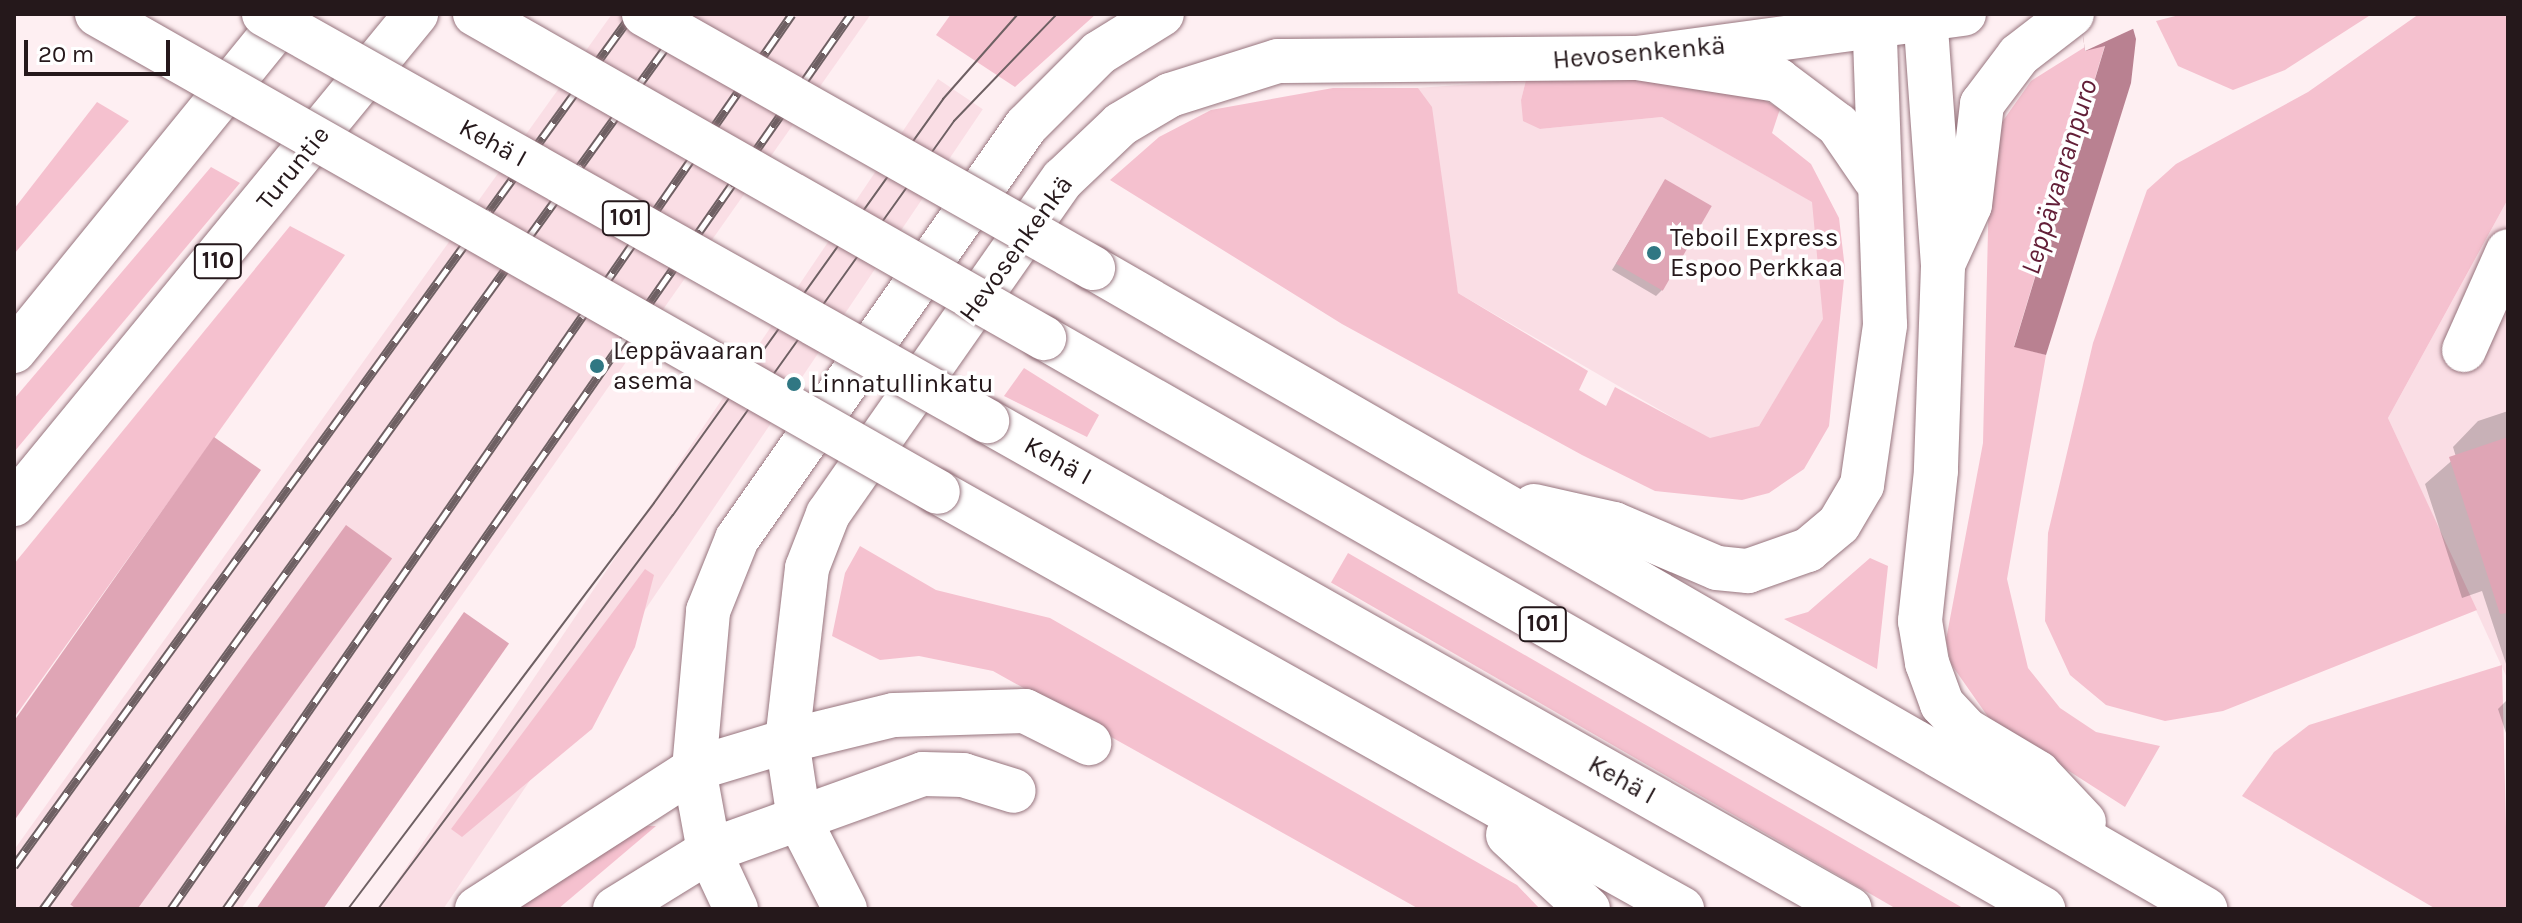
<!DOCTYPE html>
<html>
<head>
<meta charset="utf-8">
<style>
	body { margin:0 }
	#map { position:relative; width:2522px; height:923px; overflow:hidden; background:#feeff2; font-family:Karla,sans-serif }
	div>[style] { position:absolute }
	.built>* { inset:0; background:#fadee5; transform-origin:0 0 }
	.green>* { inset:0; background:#f5c1cf; transform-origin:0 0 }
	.water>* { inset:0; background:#b98191 }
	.pier>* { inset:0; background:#feeff2 }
	.shadow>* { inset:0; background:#0003 }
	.building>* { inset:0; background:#dfa5b5; transform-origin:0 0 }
	.roads { filter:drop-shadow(0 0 2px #97757e) drop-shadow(0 0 2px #97757e) }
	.minor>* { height:44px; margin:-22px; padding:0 22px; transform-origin:22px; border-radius:22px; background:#fff }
	.secondary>* { height:44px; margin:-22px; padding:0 22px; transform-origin:22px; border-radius:22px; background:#fff }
	.primary>* { height:44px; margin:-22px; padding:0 22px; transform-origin:22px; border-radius:22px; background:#fff }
	.trunk>* { height:44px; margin:-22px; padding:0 22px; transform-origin:22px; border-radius:22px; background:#fff }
	.tram>* { height:2px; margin:-1px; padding:0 1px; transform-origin:1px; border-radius:1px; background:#6e6063 }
	.rail>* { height:9px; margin-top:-4.5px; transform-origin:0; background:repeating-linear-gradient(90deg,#fff 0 18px,#6e6063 0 36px); box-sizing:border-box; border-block:2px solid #6e6063 }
	.bridges { filter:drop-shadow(0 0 2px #97757e) drop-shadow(0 0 2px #97757e) }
	.trunk-bridge>* { height:44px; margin:-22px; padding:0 22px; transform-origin:22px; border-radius:22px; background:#fff }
	.dots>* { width:22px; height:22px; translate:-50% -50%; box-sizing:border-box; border:4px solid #fff; border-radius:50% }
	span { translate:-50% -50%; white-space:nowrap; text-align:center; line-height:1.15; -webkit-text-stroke:7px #fff; paint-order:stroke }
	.shield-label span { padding:2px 6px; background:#fff; border:2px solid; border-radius:6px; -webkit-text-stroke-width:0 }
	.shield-label { font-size:24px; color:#25181b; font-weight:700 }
	.street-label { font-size:26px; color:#25181b }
	.poi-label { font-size:26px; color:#25181b }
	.left { translate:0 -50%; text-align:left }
	.water-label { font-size:28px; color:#621e37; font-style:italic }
	.frame { position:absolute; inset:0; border:16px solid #25181b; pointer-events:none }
	.scale { position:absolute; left:24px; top:40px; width:146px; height:36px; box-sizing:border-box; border:4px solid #25181b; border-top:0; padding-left:10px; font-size:24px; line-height:28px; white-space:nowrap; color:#25181b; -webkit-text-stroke:6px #fff; paint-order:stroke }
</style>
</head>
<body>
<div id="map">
	<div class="built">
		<i style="clip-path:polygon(612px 14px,871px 14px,241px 909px,14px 909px,14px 850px)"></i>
		<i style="left:938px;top:79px;width:54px;height:1029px;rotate:34deg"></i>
		<i style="clip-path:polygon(1526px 80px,1521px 100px,1540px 129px,1662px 117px,1813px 202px,1824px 319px,1759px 426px,1710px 439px,1458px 293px,1418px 88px)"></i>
		<i style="clip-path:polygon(2508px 199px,2508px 680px,2388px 418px)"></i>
	</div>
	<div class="green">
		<i style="clip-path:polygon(951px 14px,1096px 14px,1015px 87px,936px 35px)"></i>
		<i style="clip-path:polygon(2183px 14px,2372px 14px,2285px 70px,2233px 90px,2178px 66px,2156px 21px)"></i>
		<i style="clip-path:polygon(2419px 14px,2508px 14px,2508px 199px,2388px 418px,2477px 610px,2223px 711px,2165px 721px,2106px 705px,2070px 675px,2045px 621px,2048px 533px,2093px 343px,2147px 190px,2176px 164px,2308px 92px)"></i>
		<i style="clip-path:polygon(2105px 45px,2014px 346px,2046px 355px,2007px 579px,2028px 668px,2060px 708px,2096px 732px,2160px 746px,2125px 807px,1991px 721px,1951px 664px,1946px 640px,1983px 443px,1989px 188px,2000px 125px,2031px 81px,2085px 47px)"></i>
		<i style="clip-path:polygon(1675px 75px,1739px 85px,1780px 109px,1772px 133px,1811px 164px,1839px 218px,1845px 269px,1829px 426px,1804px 469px,1769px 493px,1742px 500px,1655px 491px,1582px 455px,1342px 324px,1110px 180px,1159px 137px,1211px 110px,1333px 88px,1418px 88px,1432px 107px,1458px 293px,1588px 371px,1579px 390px,1606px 406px,1615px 387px,1710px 438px,1759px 426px,1823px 319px,1812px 202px,1662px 117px,1540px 129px,1523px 121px,1521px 100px,1526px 80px)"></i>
		<i style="clip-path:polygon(97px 102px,129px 121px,14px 254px,14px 209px)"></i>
		<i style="clip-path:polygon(211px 167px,240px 183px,14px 452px,14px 399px)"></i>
		<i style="clip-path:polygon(290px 226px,345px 255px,14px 718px,14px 564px)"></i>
		<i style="clip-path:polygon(1024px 368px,1099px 415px,1087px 437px,1004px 396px)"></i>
		<i style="clip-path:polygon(860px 546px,936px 590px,1050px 618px,1517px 885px,1540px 909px,1419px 909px,993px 671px,919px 656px,880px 660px,832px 636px,845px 573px)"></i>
		<i style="left:1348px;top:553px;width:718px;height:34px;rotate:30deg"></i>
		<i style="clip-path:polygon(1870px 558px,1888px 566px,1877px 669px,1784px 619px,1808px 612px)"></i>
		<i style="clip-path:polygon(645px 569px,654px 575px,635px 647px,592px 729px,462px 837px,451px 829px)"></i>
		<i style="clip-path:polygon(2502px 665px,2508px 909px,2436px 909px,2242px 796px,2274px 752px,2309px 725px)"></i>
		<i style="clip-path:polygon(642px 826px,656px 826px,558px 909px,516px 909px)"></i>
	</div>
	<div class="water">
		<i style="clip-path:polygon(2080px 14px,2129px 14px,2136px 39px,2131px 83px,2046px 355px,2014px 347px,2105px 46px,2085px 51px)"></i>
	</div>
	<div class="pier">
		<i style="clip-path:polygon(2080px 14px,2133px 14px,2137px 27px,2085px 51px)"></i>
	</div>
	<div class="shadow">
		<i style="clip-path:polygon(1665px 181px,1662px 290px,1656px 296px,1612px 270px)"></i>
		<i style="clip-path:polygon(2508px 411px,2508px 670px,2482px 591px,2462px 598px,2425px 484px,2456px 457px,2453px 447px,2478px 421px)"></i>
		<i style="clip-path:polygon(2508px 699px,2508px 739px,2498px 709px)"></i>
	</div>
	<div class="building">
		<i style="left:1665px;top:179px;width:54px;height:98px;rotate:30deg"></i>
		<i style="clip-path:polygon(214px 437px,261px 470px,14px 821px,14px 721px)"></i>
		<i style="clip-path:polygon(2508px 437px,2508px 613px,2500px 614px,2449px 457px)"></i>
		<i style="left:346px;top:525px;width:57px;height:469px;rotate:36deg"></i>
		<i style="left:464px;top:612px;width:55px;height:362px;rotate:35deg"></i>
	</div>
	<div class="roads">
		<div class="minor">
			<i style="left:2464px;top:350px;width:108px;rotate:-66deg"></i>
			<i style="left:477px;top:909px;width:258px;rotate:-32.8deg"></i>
			<i style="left:694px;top:769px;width:97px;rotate:-16.8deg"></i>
			<i style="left:787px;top:741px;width:110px;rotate:-13.7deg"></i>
			<i style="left:894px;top:715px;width:131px;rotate:-1.7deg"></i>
			<i style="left:1025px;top:711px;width:72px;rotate:26.6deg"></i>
			<i style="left:615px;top:909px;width:110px;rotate:-31.7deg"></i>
			<i style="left:709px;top:851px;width:227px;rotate:-19.8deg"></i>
			<i style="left:923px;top:774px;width:40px;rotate:1.4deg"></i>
			<i style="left:963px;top:775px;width:53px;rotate:17.4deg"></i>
		</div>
		<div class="secondary">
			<i style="left:736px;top:909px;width:64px;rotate:-115deg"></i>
			<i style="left:709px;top:851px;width:83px;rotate:-100.4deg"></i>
			<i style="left:694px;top:769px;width:159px;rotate:-84.9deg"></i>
			<i style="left:708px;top:611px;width:78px;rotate:-68.1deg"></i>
			<i style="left:737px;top:539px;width:504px;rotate:-55.02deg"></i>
			<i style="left:1026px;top:126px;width:103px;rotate:-45deg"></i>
			<i style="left:1099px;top:53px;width:74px;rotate:-31.8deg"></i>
			<i style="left:845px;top:909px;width:101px;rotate:-117.1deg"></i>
			<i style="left:799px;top:819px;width:79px;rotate:-98.7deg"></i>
			<i style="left:787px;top:741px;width:174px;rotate:-83.4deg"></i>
			<i style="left:807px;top:568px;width:58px;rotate:-68.7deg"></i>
			<i style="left:828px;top:514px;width:409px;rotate:-55deg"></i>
			<i style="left:1063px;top:179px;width:80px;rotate:-43.5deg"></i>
			<i style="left:1121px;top:124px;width:57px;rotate:-30.6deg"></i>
			<i style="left:1170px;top:95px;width:113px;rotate:-17.5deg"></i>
			<i style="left:1278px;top:61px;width:359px;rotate:-0.5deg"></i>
			<i style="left:1637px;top:58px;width:330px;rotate:-7.7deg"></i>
		</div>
		<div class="primary">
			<i style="left:14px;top:351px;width:434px;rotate:-50.9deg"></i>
			<i style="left:14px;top:504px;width:634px;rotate:-50.63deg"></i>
		</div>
		<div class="trunk">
			<i style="left:1925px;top:14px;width:253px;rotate:85.9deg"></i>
			<i style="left:1943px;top:266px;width:205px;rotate:92deg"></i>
			<i style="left:1936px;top:471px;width:151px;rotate:96.1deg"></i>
			<i style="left:1920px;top:621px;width:43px;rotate:80.5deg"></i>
			<i style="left:1927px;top:663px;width:44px;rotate:69.9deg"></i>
			<i style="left:1942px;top:704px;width:35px;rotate:47deg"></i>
			<i style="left:1966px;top:730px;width:84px;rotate:30.8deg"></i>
			<i style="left:2038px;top:773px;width:67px;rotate:46.8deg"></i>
			<i style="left:1637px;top:58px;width:143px;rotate:8.9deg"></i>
			<i style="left:1778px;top:80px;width:75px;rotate:36.9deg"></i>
			<i style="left:1838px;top:125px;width:65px;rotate:55.6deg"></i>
			<i style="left:1945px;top:260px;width:60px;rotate:-65.6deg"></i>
			<i style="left:1970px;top:205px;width:102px;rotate:-83.2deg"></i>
			<i style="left:1982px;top:104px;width:61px;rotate:-52.9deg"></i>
			<i style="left:2019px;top:55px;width:67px;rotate:-37.7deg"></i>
			<i style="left:1093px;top:268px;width:1284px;rotate:29.96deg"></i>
			<i style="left:1044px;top:338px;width:1151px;rotate:29.75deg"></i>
			<i style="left:987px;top:421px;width:991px;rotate:29.49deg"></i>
			<i style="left:938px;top:492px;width:853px;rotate:29.27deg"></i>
			<i style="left:1534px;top:506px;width:82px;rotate:12.7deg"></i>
			<i style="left:1614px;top:524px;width:112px;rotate:23.1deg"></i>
			<i style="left:1717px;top:568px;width:31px;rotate:6deg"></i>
			<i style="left:1748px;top:571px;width:64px;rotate:-19.3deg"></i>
			<i style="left:1808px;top:550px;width:40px;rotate:-40deg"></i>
			<i style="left:1839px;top:524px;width:45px;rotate:-59.5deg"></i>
			<i style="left:1862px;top:485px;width:162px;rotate:-81.8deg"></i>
			<i style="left:1885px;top:325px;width:311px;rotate:-92deg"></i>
			<i style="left:1508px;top:835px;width:109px;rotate:42.8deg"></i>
		</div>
	</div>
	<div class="tram">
		<i style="left:348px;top:909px;width:508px;rotate:-52.99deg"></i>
		<i style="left:654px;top:503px;width:497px;rotate:-54.4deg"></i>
		<i style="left:943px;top:99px;width:113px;rotate:-48.6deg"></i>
		<i style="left:378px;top:909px;width:492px;rotate:-53.2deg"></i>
		<i style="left:673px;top:515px;width:484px;rotate:-54.5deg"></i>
		<i style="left:954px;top:121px;width:149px;rotate:-46.1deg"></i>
	</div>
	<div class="rail">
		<i style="left:14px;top:866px;width:1053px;rotate:-54.04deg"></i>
		<i style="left:43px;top:909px;width:1104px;rotate:-54.14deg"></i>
		<i style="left:171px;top:909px;width:1089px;rotate:-55.24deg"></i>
		<i style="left:226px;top:909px;width:1092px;rotate:-55.07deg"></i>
	</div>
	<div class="bridges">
		<div class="trunk-bridge">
			<i style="left:97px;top:14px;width:967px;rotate:29.61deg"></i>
			<i style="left:264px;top:14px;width:830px;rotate:29.38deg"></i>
			<i style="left:475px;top:14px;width:655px;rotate:29.66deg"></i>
			<i style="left:644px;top:14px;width:516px;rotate:29.5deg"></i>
		</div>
	</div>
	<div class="dots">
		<i style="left:1654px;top:253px;background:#307783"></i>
		<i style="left:597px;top:366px;background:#307783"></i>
		<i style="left:794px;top:384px;background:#307783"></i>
	</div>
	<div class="shield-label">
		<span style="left:626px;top:218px">101</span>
		<span style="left:218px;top:261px">110</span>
		<span style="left:1543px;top:624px">101</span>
	</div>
	<div class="street-label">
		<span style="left:1639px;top:53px;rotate:-5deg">Hevosenkenkä</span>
		<span style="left:493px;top:143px;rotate:29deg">Kehä I</span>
		<span style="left:293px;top:168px;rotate:-51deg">Turuntie</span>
		<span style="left:1016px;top:249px;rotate:-54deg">Hevosenkenkä</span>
		<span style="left:1058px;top:461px;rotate:29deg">Kehä I</span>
		<span style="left:1622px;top:780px;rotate:29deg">Kehä I</span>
	</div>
	<div class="poi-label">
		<span class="left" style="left:1670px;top:253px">Teboil Express<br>Espoo Perkkaa</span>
		<span class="left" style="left:613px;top:366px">Leppävaaran<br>asema</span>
		<span class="left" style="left:810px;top:384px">Linnatullinkatu</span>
	</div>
	<div class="water-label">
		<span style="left:2059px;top:177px;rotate:-73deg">Leppävaaranpuro</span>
	</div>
	<div class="frame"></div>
	<div class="scale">20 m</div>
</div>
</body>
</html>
